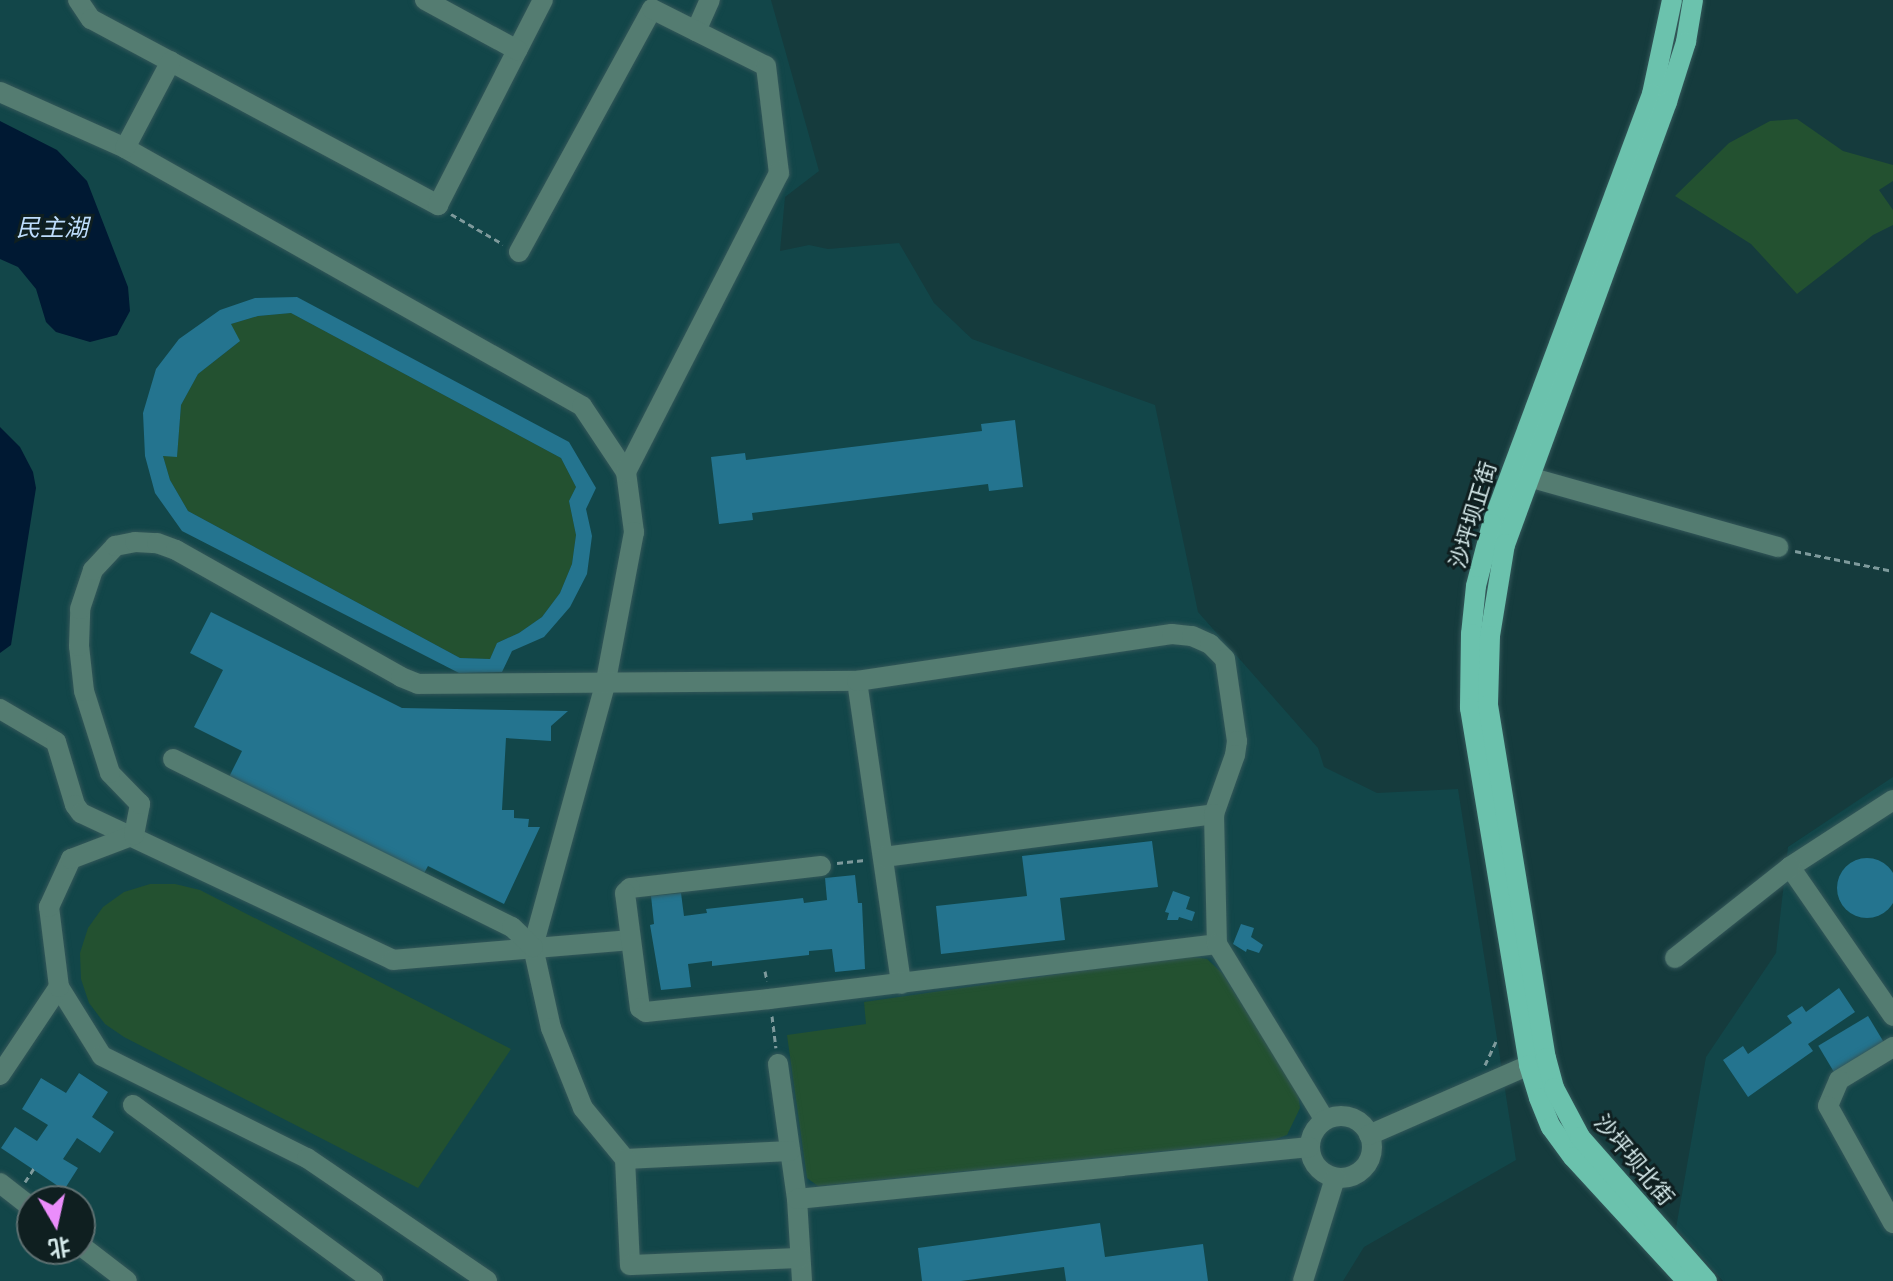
<!DOCTYPE html>
<html>
<head>
<meta charset="utf-8">
<style>
	body { margin:0 }
	#map { position:relative; width:1893px; height:1281px; overflow:hidden; background:#153b3d; font-family:"Fira Sans","Noto Sans SC",sans-serif }
	div>[style] { position:absolute }
	.built>* { inset:0; background:#124649 }
	.green>* { inset:0; background:#235130 }
	.water>* { inset:0; background:#001933 }
	.building>* { inset:0; background:#24748f; transform-origin:0 0 }
	.round { border-radius:50% }
	.path>* { height:3px; margin-top:-1.5px; transform-origin:0; background:repeating-linear-gradient(90deg,#7e9a9c 0 6px,transparent 0 10px) }
	.roads { filter:drop-shadow(0 0 2px #345759) drop-shadow(0 0 2px #345759) }
	.minor>* { height:20px; margin:-10px; padding:0 10px; transform-origin:10px; border-radius:10px; background:#547c71 }
	.minor>.ring { margin:-10px; padding:0; box-sizing:content-box; background:none; border:20px solid #547c71; border-radius:50% }
	.major>* { height:20px; margin:-10px; padding:0 10px; transform-origin:10px; border-radius:10px; background:#6bc2ad }
	span { translate:-50% -50%; white-space:nowrap; text-align:center; line-height:1.15; -webkit-text-stroke:6px #0f1f20; paint-order:stroke }
	.street-label { font-size:22px; color:#d5e9ea }
	.water-label { font-size:24px; color:#beddfc; font-style:italic }
	.north { position:absolute; left:16px; top:1185px; width:80px; height:80px; box-sizing:border-box; background:#0f1f20; border:2px solid #5e7071; border-radius:50%; rotate:171deg; font-size:22px; font-weight:700; line-height:32px; text-align:center; color:#d5e9ea }
	.north::after { content:''; display:block; margin:auto; width:28px; height:36px; background:#eb8dfb; clip-path:polygon(50% 0,100% 100%,50% 72%,0 100%) }
</style>
</head>
<body>
<div id="map">
	<div class="built">
		<i style="clip-path:polygon(evenodd,0 0,771px 0,819px 171px,785px 197px,780px 251px,809px 245px,828px 249px,899px 243px,934px 303px,972px 339px,1155px 405px,1198px 612px,1318px 748px,1324px 767px,1377px 793px,1458px 789px,1516px 1160px,1364px 1247px,1343px 1281px,0 1281px,0 0,32px 1201px,80px 1201px,80px 1249px,32px 1249px,32px 1201px)"></i>
		<i style="clip-path:polygon(1893px 777px,1893px 1281px,1723px 1281px,1676px 1228px,1706px 1057px,1776px 953px,1788px 847px)"></i>
	</div>
	<div class="green">
		<i style="clip-path:polygon(1797px 119px,1843px 151px,1893px 165px,1893px 181px,1879px 190px,1893px 210px,1893px 225px,1873px 235px,1797px 294px,1751px 244px,1675px 196px,1729px 143px,1770px 121px)"></i>
		<i style="clip-path:polygon(291px 313px,561px 458px,576px 487px,569px 501px,576px 535px,572px 564px,560px 593px,542px 617px,519px 633px,497px 643px,490px 659px,460px 658px,188px 511px,170px 480px,163px 456px,177px 456px,181px 405px,198px 374px,239px 342px,231px 324px,258px 316px)"></i>
		<i style="clip-path:polygon(150px 884px,175px 884px,200px 890px,511px 1049px,418px 1188px,124px 1037px,105px 1024px,89px 1003px,81px 979px,80px 953px,88px 928px,103px 907px,124px 892px)"></i>
		<i style="clip-path:polygon(1187px 956px,1207px 959px,1222px 973px,1298px 1093px,1300px 1108px,1287px 1135px,1273px 1140px,818px 1186px,807px 1178px,787px 1035px,866px 1024px,864px 1002px)"></i>
	</div>
	<div class="water">
		<i style="clip-path:polygon(0 121px,57px 150px,87px 181px,128px 287px,130px 311px,117px 335px,90px 342px,56px 332px,46px 322px,36px 289px,18px 267px,0 259px)"></i>
		<i style="clip-path:polygon(0 427px,20px 447px,33px 472px,36px 488px,11px 645px,0 653px)"></i>
	</div>
	<div class="building">
		<i style="clip-path:polygon(evenodd,297px 297px,569px 442px,596px 488px,586px 509px,592px 536px,587px 574px,570px 607px,544px 637px,512px 651px,502px 672px,459px 673px,182px 531px,155px 493px,145px 456px,143px 413px,156px 369px,179px 339px,220px 310px,255px 298px,297px 297px,291px 313px,561px 458px,576px 487px,569px 501px,576px 535px,572px 564px,560px 593px,542px 617px,519px 633px,497px 643px,490px 659px,460px 658px,188px 511px,170px 480px,163px 456px,177px 457px,181px 405px,198px 374px,240px 341px,231px 324px,258px 316px,291px 313px)"></i>
		<i style="clip-path:polygon(1015px 420px,1023px 487px,989px 491px,988px 484px,752px 513px,753px 520px,719px 524px,711px 457px,745px 453px,746px 460px,982px 431px,981px 424px)"></i>
		<i style="clip-path:polygon(211px 612px,402px 708px,568px 711px,551px 726px,551px 741px,506px 738px,502px 810px,514px 810px,514px 818px,529px 819px,528px 827px,540px 827px,504px 904px,428px 866px,423px 875px,229px 777px,242px 751px,194px 727px,223px 670px,190px 653px)"></i>
		<i style="clip-path:polygon(1152px 841px,1158px 887px,1060px 898px,1065px 940px,941px 954px,936px 906px,1027px 896px,1022px 856px)"></i>
		<i class="round" style="left:1837px;top:858px;width:60px;height:60px"></i>
		<i style="clip-path:polygon(855px 875px,858px 903px,862px 903px,865px 969px,835px 972px,832px 949px,809px 951px,809px 955px,712px 966px,712px 961px,688px 964px,691px 987px,661px 990px,650px 925px,654px 924px,651px 896px,681px 893px,684px 916px,707px 913px,706px 909px,803px 898px,804px 903px,827px 900px,825px 878px)"></i>
		<i style="clip-path:polygon(1173px 891px,1190px 897px,1186px 909px,1195px 912px,1192px 921px,1179px 917px,1178px 920px,1167px 920px,1169px 913px,1165px 912px)"></i>
		<i style="clip-path:polygon(1241px 924px,1254px 928px,1251px 937px,1263px 945px,1259px 953px,1247px 949px,1246px 952px,1233px 944px)"></i>
		<i style="clip-path:polygon(1839px 988px,1855px 1012px,1808px 1044px,1813px 1051px,1748px 1097px,1723px 1060px,1743px 1046px,1748px 1054px,1792px 1023px,1787px 1016px,1802px 1006px,1806px 1012px)"></i>
		<i style="left:1868px;top:1016px;width:31px;height:58px;rotate:59deg"></i>
		<i style="clip-path:polygon(79px 1073px,108px 1092px,92px 1117px,114px 1132px,100px 1153px,77px 1138px,63px 1159px,78px 1168px,64px 1190px,1px 1148px,15px 1127px,37px 1141px,48px 1125px,22px 1109px,41px 1078px,66px 1093px)"></i>
		<i style="clip-path:polygon(1100px 1223px,1105px 1257px,1203px 1244px,1208px 1281px,1066px 1281px,1064px 1267px,961px 1281px,922px 1281px,918px 1248px)"></i>
	</div>
	<div class="path">
		<i style="left:451px;top:214px;width:60px;rotate:30deg"></i>
		<i style="left:1795px;top:551px;width:100px;rotate:11.5deg"></i>
		<i style="left:837px;top:863px;width:28px;rotate:-6deg"></i>
		<i style="left:765px;top:971px;width:10px;rotate:79deg"></i>
		<i style="left:772px;top:1016px;width:32px;rotate:83deg"></i>
		<i style="left:1485px;top:1065px;width:26px;rotate:-65deg"></i>
		<i style="left:25px;top:1182px;width:17px;rotate:-57deg"></i>
	</div>
	<div class="roads">
		<div class="minor">
			<i style="left:78px;top:0;width:23px;rotate:56deg"></i>
			<i style="left:91px;top:19px;width:394px;rotate:28.2deg"></i>
			<i style="left:438px;top:205px;width:230px;rotate:-62.9deg"></i>
			<i style="left:425px;top:0;width:105px;rotate:28.5deg"></i>
			<i style="left:696px;top:31px;width:34px;rotate:-66deg"></i>
			<i style="left:0;top:92px;width:137px;rotate:24.1deg"></i>
			<i style="left:125px;top:148px;width:525px;rotate:29.45deg"></i>
			<i style="left:582px;top:406px;width:79px;rotate:56.3deg"></i>
			<i style="left:626px;top:472px;width:61px;rotate:82.4deg"></i>
			<i style="left:634px;top:532px;width:156px;rotate:100.7deg"></i>
			<i style="left:605px;top:685px;width:272px;rotate:105.4deg"></i>
			<i style="left:533px;top:947px;width:83px;rotate:77.5deg"></i>
			<i style="left:551px;top:1028px;width:86px;rotate:68.2deg"></i>
			<i style="left:583px;top:1108px;width:66px;rotate:50.5deg"></i>
			<i style="left:125px;top:148px;width:98px;rotate:-62.1deg"></i>
			<i style="left:519px;top:252px;width:277px;rotate:-61.3deg"></i>
			<i style="left:652px;top:9px;width:127px;rotate:26.6deg"></i>
			<i style="left:766px;top:66px;width:108px;rotate:83.1deg"></i>
			<i style="left:779px;top:173px;width:336px;rotate:117.1deg"></i>
			<i style="left:1529px;top:477px;width:259px;rotate:15.7deg"></i>
			<i style="left:857px;top:681px;width:306px;rotate:81.7deg"></i>
			<i style="left:0;top:709px;width:65px;rotate:30.5deg"></i>
			<i style="left:56px;top:742px;width:66px;rotate:73.2deg"></i>
			<i style="left:75px;top:805px;width:10px;rotate:53deg"></i>
			<i style="left:81px;top:813px;width:345px;rotate:25.2deg"></i>
			<i style="left:393px;top:960px;width:238px;rotate:-4.8deg"></i>
			<i style="left:173px;top:759px;width:378px;rotate:26.4deg"></i>
			<i style="left:512px;top:927px;width:29px;rotate:44deg"></i>
			<i style="left:1893px;top:800px;width:123px;rotate:147deg"></i>
			<i style="left:1790px;top:867px;width:181px;rotate:55.3deg"></i>
			<i style="left:884px;top:857px;width:333px;rotate:-7.4deg"></i>
			<i style="left:821px;top:866px;width:192px;rotate:173.4deg"></i>
			<i style="left:630px;top:888px;width:7px;rotate:135deg"></i>
			<i style="left:625px;top:893px;width:116px;rotate:82.6deg"></i>
			<i style="left:640px;top:1008px;width:7px;rotate:34deg"></i>
			<i style="left:646px;top:1012px;width:124px;rotate:-6deg"></i>
			<i style="left:769px;top:999px;width:451px;rotate:-7deg"></i>
			<i style="left:1675px;top:958px;width:147px;rotate:-38.4deg"></i>
			<i style="left:59px;top:987px;width:81px;rotate:58.1deg"></i>
			<i style="left:102px;top:1056px;width:229px;rotate:26.5deg"></i>
			<i style="left:307px;top:1158px;width:218px;rotate:34.3deg"></i>
			<i style="left:1893px;top:1047px;width:63px;rotate:148.6deg"></i>
			<i style="left:1839px;top:1080px;width:28px;rotate:113deg"></i>
			<i style="left:1828px;top:1106px;width:134px;rotate:60.9deg"></i>
			<i style="left:778px;top:1064px;width:136px;rotate:82deg"></i>
			<i style="left:797px;top:1199px;width:82px;rotate:86.5deg"></i>
			<i style="left:0;top:1075px;width:106px;rotate:-56.2deg"></i>
			<i style="left:59px;top:987px;width:81px;rotate:-97.1deg"></i>
			<i style="left:49px;top:907px;width:53px;rotate:-65.4deg"></i>
			<i style="left:71px;top:859px;width:67px;rotate:-20.9deg"></i>
			<i style="left:134px;top:835px;width:32px;rotate:-79deg"></i>
			<i style="left:140px;top:804px;width:43px;rotate:-134.1deg"></i>
			<i style="left:110px;top:773px;width:86px;rotate:-107.6deg"></i>
			<i style="left:84px;top:691px;width:45px;rotate:-96.3deg"></i>
			<i style="left:79px;top:646px;width:37px;rotate:-88deg"></i>
			<i style="left:80px;top:609px;width:41px;rotate:-71.6deg"></i>
			<i style="left:93px;top:570px;width:33px;rotate:-47deg"></i>
			<i style="left:115px;top:546px;width:20px;rotate:-11deg"></i>
			<i style="left:135px;top:542px;width:22px;rotate:3deg"></i>
			<i style="left:157px;top:543px;width:20px;rotate:20deg"></i>
			<i style="left:176px;top:550px;width:258px;rotate:29.4deg"></i>
			<i style="left:401px;top:677px;width:18px;rotate:22deg"></i>
			<i style="left:418px;top:684px;width:439px;rotate:-0.4deg"></i>
			<i style="left:857px;top:681px;width:318px;rotate:-8.5deg"></i>
			<i style="left:1172px;top:634px;width:20px;rotate:6deg"></i>
			<i style="left:1192px;top:636px;width:20px;rotate:24deg"></i>
			<i style="left:1210px;top:644px;width:21px;rotate:45deg"></i>
			<i style="left:1225px;top:659px;width:83px;rotate:81.7deg"></i>
			<i style="left:1237px;top:741px;width:14px;rotate:98deg"></i>
			<i style="left:1235px;top:755px;width:63px;rotate:109.6deg"></i>
			<i style="left:1214px;top:814px;width:130px;rotate:88.7deg"></i>
			<i style="left:1217px;top:944px;width:206px;rotate:58.5deg"></i>
			<i style="left:133px;top:1105px;width:298px;rotate:36.3deg"></i>
			<i class="ring" style="left:1310px;top:1116px;width:42px;height:42px"></i>
			<i style="left:1369px;top:1135px;width:192px;rotate:-23.6deg"></i>
			<i style="left:790px;top:1151px;width:165px;rotate:177.2deg"></i>
			<i style="left:625px;top:1159px;width:106px;rotate:87.3deg"></i>
			<i style="left:630px;top:1265px;width:170px;rotate:-2.4deg"></i>
			<i style="left:0;top:1183px;width:41px;rotate:38deg"></i>
			<i style="left:797px;top:1199px;width:515px;rotate:-5.8deg"></i>
			<i style="left:80px;top:1245px;width:59px;rotate:37.5deg"></i>
			<i style="left:1303px;top:1281px;width:108px;rotate:-72.7deg"></i>
		</div>
		<div class="major">
			<i style="left:1672px;top:0;width:96px;rotate:102deg"></i>
			<i style="left:1652px;top:94px;width:459px;rotate:110.4deg"></i>
			<i style="left:1492px;top:524px;width:64px;rotate:104.5deg"></i>
			<i style="left:1476px;top:586px;width:48px;rotate:95.9deg"></i>
			<i style="left:1471px;top:634px;width:74px;rotate:90.8deg"></i>
			<i style="left:1470px;top:708px;width:362px;rotate:80.6deg"></i>
			<i style="left:1529px;top:1065px;width:34px;rotate:73deg"></i>
			<i style="left:1539px;top:1098px;width:31px;rotate:68deg"></i>
			<i style="left:1551px;top:1127px;width:37px;rotate:54deg"></i>
			<i style="left:1573px;top:1157px;width:168px;rotate:47.4deg"></i>
			<i style="left:1693px;top:0;width:43px;rotate:99.5deg"></i>
			<i style="left:1686px;top:42px;width:63px;rotate:107.6deg"></i>
			<i style="left:1667px;top:102px;width:471px;rotate:110.1deg"></i>
			<i style="left:1505px;top:544px;width:93px;rotate:99.3deg"></i>
			<i style="left:1490px;top:636px;width:69px;rotate:91.7deg"></i>
			<i style="left:1488px;top:705px;width:358px;rotate:80.7deg"></i>
			<i style="left:1546px;top:1058px;width:31px;rotate:75deg"></i>
			<i style="left:1554px;top:1088px;width:55px;rotate:62deg"></i>
			<i style="left:1580px;top:1137px;width:192px;rotate:48.6deg"></i>
		</div>
	</div>
	<div class="street-label">
		<span style="left:1473px;top:515px;rotate:-73deg">沙坪坝正街</span>
		<span style="left:1634px;top:1160px;rotate:50deg">沙坪坝北街</span>
	</div>
	<div class="water-label">
		<span style="left:52px;top:229px">民主湖</span>
	</div>
	<div class="north">北</div>
</div>
</body>
</html>
